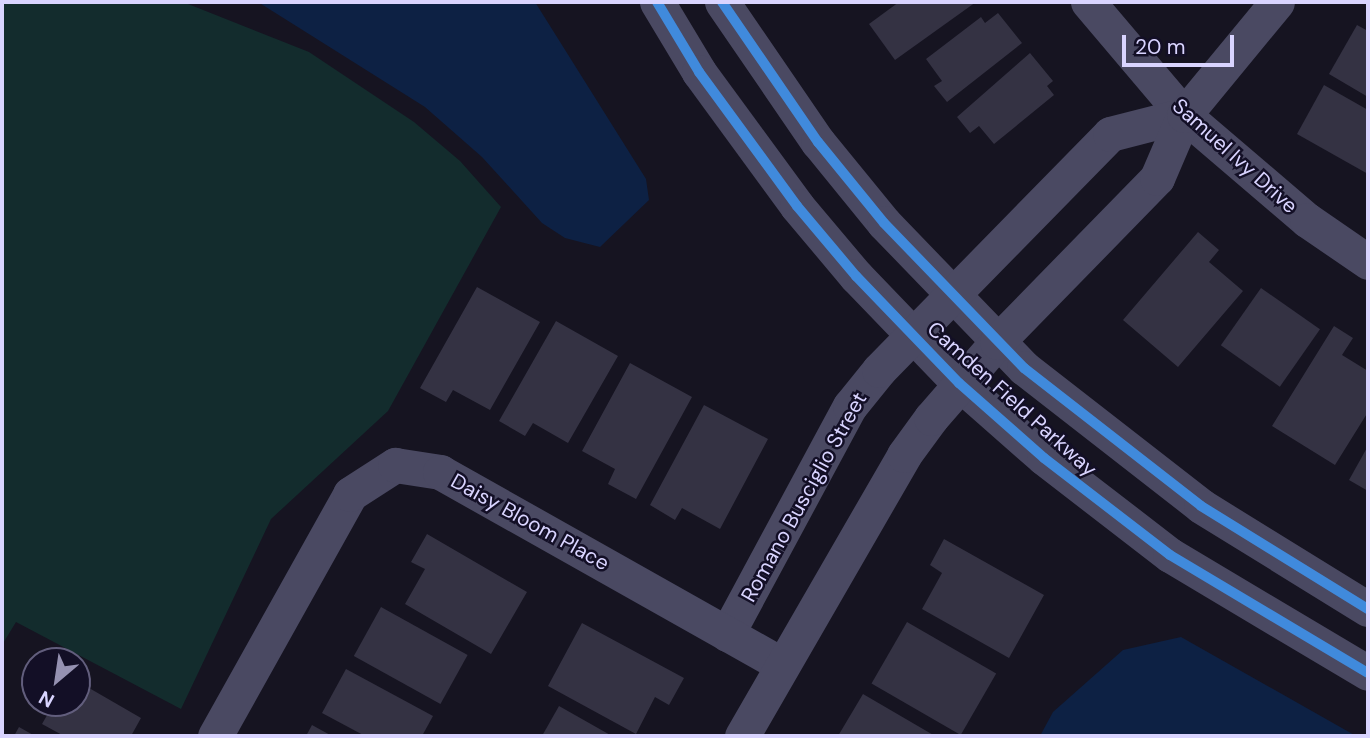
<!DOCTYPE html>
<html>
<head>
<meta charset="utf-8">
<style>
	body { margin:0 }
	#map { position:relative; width:1370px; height:738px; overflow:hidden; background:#161421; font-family:"DM Sans",sans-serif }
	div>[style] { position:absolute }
	.green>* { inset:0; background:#132c2d }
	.water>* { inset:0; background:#0d2144 }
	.building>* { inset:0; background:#343243; transform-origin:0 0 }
	.minor>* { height:35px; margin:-17.5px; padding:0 17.5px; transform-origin:17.5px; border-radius:17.5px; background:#4a4962 }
	.cycleway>* { height:10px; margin:-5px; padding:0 5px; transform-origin:5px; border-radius:5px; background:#408adc }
	span { translate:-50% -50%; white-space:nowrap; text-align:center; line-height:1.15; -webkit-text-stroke:5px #130f26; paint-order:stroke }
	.street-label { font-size:21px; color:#d9d4ff }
	.frame { position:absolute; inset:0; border:4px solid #d9d4ff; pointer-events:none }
	.north { position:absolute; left:21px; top:647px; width:70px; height:70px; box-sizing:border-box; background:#130f26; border:2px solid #625e7d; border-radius:50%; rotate:209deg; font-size:19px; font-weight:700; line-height:28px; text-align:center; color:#d9d4ff }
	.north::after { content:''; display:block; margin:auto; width:24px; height:32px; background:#9591b1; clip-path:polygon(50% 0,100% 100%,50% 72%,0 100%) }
	.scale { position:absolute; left:1122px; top:35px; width:112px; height:32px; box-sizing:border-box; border:4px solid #d9d4ff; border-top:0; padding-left:9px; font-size:21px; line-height:24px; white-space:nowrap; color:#d9d4ff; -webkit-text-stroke:5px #130f26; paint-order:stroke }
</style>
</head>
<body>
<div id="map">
	<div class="green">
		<i style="clip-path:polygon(2px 2px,183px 2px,309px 52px,414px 122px,460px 161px,501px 207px,388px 411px,271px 519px,181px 709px,16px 622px,2px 645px)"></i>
	</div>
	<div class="water">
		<i style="clip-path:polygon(258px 2px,535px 2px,646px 179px,649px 200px,600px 247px,565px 238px,542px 223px,482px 157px,425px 107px)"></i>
		<i style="clip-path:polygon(1181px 637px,1356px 736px,1040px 736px,1053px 712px,1123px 650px)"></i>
	</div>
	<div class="building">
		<i style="clip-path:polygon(899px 2px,976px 2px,895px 60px,869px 24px)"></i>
		<i style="clip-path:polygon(998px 13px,1022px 43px,947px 102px,934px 86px,942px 81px,926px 59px,981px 17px,985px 23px)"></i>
		<i style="clip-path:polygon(1357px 25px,1368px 31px,1368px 97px,1329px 74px)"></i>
		<i style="clip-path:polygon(1030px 53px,1053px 81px,1047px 86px,1054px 95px,994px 144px,979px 126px,970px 133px,957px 117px)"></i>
		<i style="clip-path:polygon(1324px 85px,1368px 110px,1368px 174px,1297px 134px)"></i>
		<i style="clip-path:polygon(1198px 232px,1219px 250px,1209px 262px,1243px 291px,1178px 367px,1123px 320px)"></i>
		<i style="clip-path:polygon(477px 287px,540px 322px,490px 410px,453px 390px,446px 402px,420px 388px)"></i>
		<i style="left:1261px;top:288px;width:72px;height:70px;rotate:35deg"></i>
		<i style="clip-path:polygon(556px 321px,618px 356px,568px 443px,533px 423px,525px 436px,499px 421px)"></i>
		<i style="clip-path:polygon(1334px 326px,1353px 338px,1342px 355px,1368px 371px,1368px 412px,1335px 465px,1272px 426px)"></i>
		<i style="clip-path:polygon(630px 363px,692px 397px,636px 499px,608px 484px,615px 469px,582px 451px)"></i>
		<i style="clip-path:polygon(704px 405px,768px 439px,720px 529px,682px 508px,675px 520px,650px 505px)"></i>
		<i style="clip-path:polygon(1368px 446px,1368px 491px,1349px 480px)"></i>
		<i style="clip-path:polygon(427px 534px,527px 592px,491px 654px,405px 604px,425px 569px,411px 562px)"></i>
		<i style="clip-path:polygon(944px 539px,1044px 595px,1009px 658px,922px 609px,942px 573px,930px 565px)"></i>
		<i style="left:381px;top:607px;width:99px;height:56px;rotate:29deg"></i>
		<i style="left:907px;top:622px;width:103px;height:71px;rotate:30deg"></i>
		<i style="clip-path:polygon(582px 623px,684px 678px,669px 705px,655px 697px,636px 734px,548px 686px)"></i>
		<i style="clip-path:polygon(346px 669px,433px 716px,422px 736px,365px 736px,322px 713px)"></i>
		<i style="clip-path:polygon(77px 681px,141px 718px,131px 736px,64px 736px,42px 724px,54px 703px,77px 703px)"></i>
		<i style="clip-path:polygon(863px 694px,935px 736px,838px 736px)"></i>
		<i style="clip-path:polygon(559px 706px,612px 736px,542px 736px)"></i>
		<i style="clip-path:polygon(312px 725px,332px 736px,306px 736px)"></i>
		<i style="clip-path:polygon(19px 727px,35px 736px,14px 736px)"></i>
	</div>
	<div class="minor">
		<i style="left:657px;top:2px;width:82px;rotate:59deg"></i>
		<i style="left:699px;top:72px;width:166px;rotate:53.8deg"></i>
		<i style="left:797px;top:206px;width:92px;rotate:49.9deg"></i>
		<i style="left:856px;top:276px;width:149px;rotate:46.1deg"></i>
		<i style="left:959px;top:383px;width:113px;rotate:41.4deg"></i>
		<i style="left:1044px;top:458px;width:159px;rotate:37.6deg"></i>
		<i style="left:1170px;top:555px;width:230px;rotate:30.8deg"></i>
		<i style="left:722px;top:2px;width:170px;rotate:55.6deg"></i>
		<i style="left:818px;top:142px;width:104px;rotate:50.8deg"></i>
		<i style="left:884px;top:223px;width:202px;rotate:46deg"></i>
		<i style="left:1024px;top:368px;width:224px;rotate:37.9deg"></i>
		<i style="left:1201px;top:506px;width:196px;rotate:31.7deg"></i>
		<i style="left:1088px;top:2px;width:148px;rotate:49.7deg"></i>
		<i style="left:1184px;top:115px;width:162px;rotate:40.5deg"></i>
		<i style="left:1307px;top:220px;width:74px;rotate:34.5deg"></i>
		<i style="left:727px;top:634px;width:259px;rotate:-61.7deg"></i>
		<i style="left:850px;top:406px;width:46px;rotate:-51.1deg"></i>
		<i style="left:879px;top:370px;width:330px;rotate:-45.6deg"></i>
		<i style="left:1110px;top:134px;width:76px;rotate:-14.4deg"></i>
		<i style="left:215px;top:736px;width:277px;rotate:-60.8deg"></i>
		<i style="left:350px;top:494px;width:54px;rotate:-32.8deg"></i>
		<i style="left:395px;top:465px;width:46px;rotate:8.8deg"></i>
		<i style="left:440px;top:472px;width:393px;rotate:29.4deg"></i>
		<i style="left:742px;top:736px;width:324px;rotate:-60deg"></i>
		<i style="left:904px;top:455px;width:46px;rotate:-53.9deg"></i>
		<i style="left:931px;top:418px;width:101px;rotate:-49deg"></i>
		<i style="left:997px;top:342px;width:229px;rotate:-45.7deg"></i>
		<i style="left:1157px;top:178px;width:69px;rotate:-66.8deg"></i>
		<i style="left:1184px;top:115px;width:146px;rotate:-50.5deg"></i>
	</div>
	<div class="cycleway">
		<i style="left:657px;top:2px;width:82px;rotate:59deg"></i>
		<i style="left:699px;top:72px;width:166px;rotate:53.8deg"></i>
		<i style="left:797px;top:206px;width:92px;rotate:49.9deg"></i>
		<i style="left:856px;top:276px;width:149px;rotate:46.1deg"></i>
		<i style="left:959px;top:383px;width:113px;rotate:41.4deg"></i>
		<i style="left:1044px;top:458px;width:159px;rotate:37.6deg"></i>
		<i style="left:1170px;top:555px;width:230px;rotate:30.8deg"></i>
		<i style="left:722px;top:2px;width:170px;rotate:55.6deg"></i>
		<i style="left:818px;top:142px;width:104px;rotate:50.8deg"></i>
		<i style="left:884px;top:223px;width:202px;rotate:46deg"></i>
		<i style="left:1024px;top:368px;width:224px;rotate:37.9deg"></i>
		<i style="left:1201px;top:506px;width:196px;rotate:31.7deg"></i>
	</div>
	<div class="street-label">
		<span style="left:1235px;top:156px;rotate:42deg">Samuel Ivy Drive</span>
		<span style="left:1012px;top:399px;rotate:42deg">Camden Field Parkway</span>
		<span style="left:804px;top:497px;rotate:-61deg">Romano Busciglio Street</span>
		<span style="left:530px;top:522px;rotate:29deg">Daisy Bloom Place</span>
	</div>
	<div class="frame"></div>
	<div class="north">N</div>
	<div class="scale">20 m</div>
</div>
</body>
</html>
